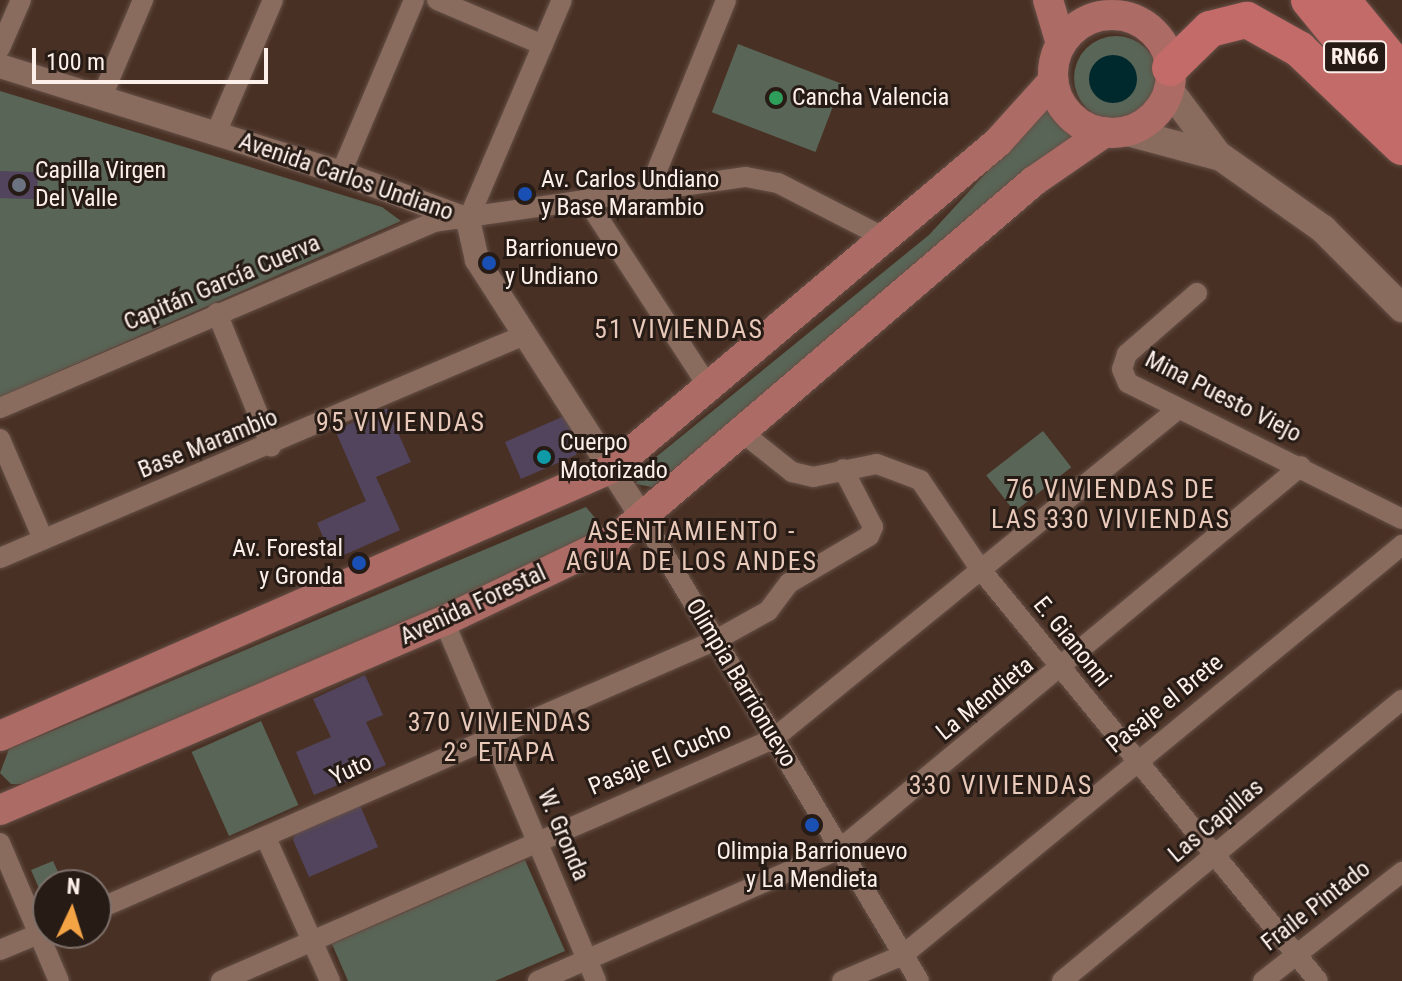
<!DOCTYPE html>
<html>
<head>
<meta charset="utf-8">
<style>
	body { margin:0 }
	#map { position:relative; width:1402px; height:981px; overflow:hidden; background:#493024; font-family:"Roboto Condensed",sans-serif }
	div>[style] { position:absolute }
	.green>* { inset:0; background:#596657; transform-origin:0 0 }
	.round { border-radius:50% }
	.water>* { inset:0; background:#00292e }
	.building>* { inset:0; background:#51445c; transform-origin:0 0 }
	.roads { filter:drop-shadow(0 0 2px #644f46) drop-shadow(0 0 2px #644f46) }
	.minor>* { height:20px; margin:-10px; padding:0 10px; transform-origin:10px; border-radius:10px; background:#896c5e }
	.tertiary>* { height:24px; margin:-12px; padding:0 12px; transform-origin:12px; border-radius:12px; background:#896c5e }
	.secondary>* { height:28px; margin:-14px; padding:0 14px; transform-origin:14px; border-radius:14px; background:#896c5e }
	.primary>* { height:30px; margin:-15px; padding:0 15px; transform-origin:15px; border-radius:15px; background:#ac6b65 }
	.primary>.ring { margin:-15px; padding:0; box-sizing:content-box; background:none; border:30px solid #ac6b65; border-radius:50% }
	.motorway>* { height:36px; margin:-18px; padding:0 18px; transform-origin:18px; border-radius:18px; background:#c36b69 }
	.dots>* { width:22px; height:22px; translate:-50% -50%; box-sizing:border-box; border:4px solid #271b16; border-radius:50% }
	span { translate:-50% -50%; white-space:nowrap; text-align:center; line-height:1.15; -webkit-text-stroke:6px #271b16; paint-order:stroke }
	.shield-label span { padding:2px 6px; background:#271b16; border:2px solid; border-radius:6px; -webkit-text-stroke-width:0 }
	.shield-label { font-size:22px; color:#fdf0ea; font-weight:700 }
	.poi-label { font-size:24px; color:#fdf0ea }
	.left { translate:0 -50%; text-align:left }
	.right { translate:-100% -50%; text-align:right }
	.street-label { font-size:24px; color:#fdf0ea }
	.neighbourhood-label { font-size:26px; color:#e9c9ba; letter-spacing:2px }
	.north { position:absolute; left:32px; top:869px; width:80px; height:80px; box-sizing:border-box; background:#271b16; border:2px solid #7d706b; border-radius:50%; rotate:4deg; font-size:22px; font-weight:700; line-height:32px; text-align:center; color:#fdf0ea }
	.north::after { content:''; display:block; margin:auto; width:28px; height:36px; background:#f4a345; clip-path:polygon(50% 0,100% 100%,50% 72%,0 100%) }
	.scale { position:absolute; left:32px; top:48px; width:236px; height:36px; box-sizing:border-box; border:4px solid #fdf0ea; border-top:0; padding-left:10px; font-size:24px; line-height:28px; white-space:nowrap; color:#fdf0ea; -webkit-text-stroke:6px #271b16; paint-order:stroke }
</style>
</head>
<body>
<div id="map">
	<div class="green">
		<i class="round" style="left:1074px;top:36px;width:84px;height:84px"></i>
		<i style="left:738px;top:44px;width:111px;height:73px;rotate:21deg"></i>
		<i style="clip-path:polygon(0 91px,382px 207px,401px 221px,0 397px)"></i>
		<i style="clip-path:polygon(1050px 103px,1062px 123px,1082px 135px,652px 487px,636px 484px,640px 470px,929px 235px)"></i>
		<i style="left:1043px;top:431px;width:46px;height:72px;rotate:52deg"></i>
		<i style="clip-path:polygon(586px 507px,600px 524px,589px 544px,27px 784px,11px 784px,0 773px,9px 749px)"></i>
		<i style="left:261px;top:721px;width:92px;height:76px;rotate:66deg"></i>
		<i style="clip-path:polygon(525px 860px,565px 951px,495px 981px,348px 981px,332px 944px)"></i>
		<i style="clip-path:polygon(53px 861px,64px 885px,48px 885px,48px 909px,31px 870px)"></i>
	</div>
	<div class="water">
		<i class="round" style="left:1089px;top:55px;width:48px;height:48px"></i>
	</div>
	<div class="building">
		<i style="left:0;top:171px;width:38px;height:27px;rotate:2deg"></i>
		<i style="clip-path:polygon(387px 408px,411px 462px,376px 477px,400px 530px,333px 560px,317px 523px,366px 501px,335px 430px)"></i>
		<i style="clip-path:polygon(564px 416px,581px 442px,576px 455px,521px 479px,505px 442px)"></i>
		<i style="clip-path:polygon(365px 675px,383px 715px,366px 722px,386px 765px,314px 795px,296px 752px,331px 737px,313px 699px)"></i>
		<i style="clip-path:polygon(359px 803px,378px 847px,309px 877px,293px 840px,296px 831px)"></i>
	</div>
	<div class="roads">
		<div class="minor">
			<i style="left:437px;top:0;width:115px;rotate:23deg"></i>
			<i style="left:0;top:48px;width:52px;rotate:-66.4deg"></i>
			<i style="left:101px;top:99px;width:108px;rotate:-67deg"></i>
			<i style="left:216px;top:133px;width:145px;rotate:-66.8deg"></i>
			<i style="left:341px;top:173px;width:188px;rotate:-67.1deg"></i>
			<i style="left:649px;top:190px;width:205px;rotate:-67.9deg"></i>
			<i style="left:586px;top:199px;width:227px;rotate:56.9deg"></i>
			<i style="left:468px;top:220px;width:239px;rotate:-66.9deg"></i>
			<i style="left:1197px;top:293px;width:93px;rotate:138.9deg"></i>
			<i style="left:1127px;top:354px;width:16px;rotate:108deg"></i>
			<i style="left:1122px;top:369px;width:15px;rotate:67deg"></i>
			<i style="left:1128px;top:383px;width:306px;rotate:26.4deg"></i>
			<i style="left:217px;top:313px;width:144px;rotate:67.9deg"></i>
			<i style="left:0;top:408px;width:471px;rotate:-23.2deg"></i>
			<i style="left:433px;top:222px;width:316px;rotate:-8.2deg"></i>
			<i style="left:746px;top:177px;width:33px;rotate:11deg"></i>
			<i style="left:778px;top:183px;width:118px;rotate:27.2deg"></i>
			<i style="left:743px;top:433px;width:63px;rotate:38.5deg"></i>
			<i style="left:792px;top:472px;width:22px;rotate:13deg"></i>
			<i style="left:813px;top:477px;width:65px;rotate:-11.5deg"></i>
			<i style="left:877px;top:464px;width:46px;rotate:20.4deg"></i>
			<i style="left:920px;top:480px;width:109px;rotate:55.9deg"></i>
			<i style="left:981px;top:570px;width:531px;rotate:50.65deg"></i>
			<i style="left:0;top:439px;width:109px;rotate:66.7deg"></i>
			<i style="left:642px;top:517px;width:540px;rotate:59.16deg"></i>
			<i style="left:0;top:558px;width:567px;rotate:-23.04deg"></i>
			<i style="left:444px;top:621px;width:391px;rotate:67.1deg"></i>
			<i style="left:266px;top:838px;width:157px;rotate:65.9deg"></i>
			<i style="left:0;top:843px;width:150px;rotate:66.9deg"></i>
			<i style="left:96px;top:910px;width:676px;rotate:-23.53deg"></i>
			<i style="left:716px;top:640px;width:60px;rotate:-29.1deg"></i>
			<i style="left:768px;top:611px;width:35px;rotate:-53deg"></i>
			<i style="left:789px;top:583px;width:93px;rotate:-30.4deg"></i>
			<i style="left:869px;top:536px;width:10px;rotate:-66deg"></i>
			<i style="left:873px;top:527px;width:65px;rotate:-117.3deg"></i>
			<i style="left:0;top:950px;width:52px;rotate:-22.6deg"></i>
			<i style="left:221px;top:981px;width:603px;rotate:-23.67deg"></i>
			<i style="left:773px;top:739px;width:522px;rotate:-39.17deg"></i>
			<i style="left:538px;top:981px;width:330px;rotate:-23.6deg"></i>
			<i style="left:840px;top:849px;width:599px;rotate:-39.72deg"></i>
			<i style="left:842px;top:981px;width:66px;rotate:-23.1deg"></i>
			<i style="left:903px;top:955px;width:646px;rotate:-39.41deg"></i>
			<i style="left:1062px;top:981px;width:441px;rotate:-39.6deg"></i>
			<i style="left:1263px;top:981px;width:177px;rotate:-38.1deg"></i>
		</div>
		<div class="tertiary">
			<i style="left:0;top:66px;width:357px;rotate:17.4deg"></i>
			<i style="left:341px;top:173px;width:135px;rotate:20.3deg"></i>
			<i style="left:468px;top:220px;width:41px;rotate:77.3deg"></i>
			<i style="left:477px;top:260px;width:305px;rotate:57.3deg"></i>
		</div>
		<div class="secondary">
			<i style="left:1168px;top:88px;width:79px;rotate:53.3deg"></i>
			<i style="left:1124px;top:131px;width:100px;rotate:15deg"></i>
			<i style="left:1221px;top:157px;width:125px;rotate:35.2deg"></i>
			<i style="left:1323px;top:229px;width:112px;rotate:45deg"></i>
		</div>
		<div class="primary">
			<i style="left:1048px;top:0;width:46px;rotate:73.5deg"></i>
			<i class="ring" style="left:1053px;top:15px;width:88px;height:88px"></i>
			<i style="left:0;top:736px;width:668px;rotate:-23.65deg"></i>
			<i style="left:612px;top:468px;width:505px;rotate:-40.18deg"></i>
			<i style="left:998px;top:142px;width:82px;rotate:-48deg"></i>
			<i style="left:0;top:810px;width:483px;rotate:-23.1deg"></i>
			<i style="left:444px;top:621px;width:192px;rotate:-25.6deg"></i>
			<i style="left:617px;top:538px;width:549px;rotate:-40.57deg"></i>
			<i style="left:1034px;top:181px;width:86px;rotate:-34.6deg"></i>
		</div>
		<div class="motorway">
			<i style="left:1309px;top:0;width:147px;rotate:50.8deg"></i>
			<i style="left:1342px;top:0;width:94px;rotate:50.6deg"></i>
			<i style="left:1170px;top:68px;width:56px;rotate:-44.3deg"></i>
			<i style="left:1210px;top:29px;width:38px;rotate:-14deg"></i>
			<i style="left:1247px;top:20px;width:60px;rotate:29.1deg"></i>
			<i style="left:1299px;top:49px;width:142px;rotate:43.6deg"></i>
		</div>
	</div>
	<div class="dots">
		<i style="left:776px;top:98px;background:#2e9e5b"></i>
		<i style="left:19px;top:185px;background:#6b7280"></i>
		<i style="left:525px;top:194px;background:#1a4fb4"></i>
		<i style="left:489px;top:263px;background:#1a4fb4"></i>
		<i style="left:544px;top:457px;background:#0f9aa8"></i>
		<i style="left:359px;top:563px;background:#1a4fb4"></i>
		<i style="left:812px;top:825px;background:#1a4fb4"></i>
	</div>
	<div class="shield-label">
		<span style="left:1355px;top:57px">RN66</span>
	</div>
	<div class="poi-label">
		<span class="left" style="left:792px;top:98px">Cancha Valencia</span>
		<span class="left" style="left:35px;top:185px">Capilla Virgen<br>Del Valle</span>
		<span class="left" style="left:541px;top:194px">Av. Carlos Undiano<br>y Base Marambio</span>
		<span class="left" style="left:505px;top:263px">Barrionuevo<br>y Undiano</span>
		<span class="left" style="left:560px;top:457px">Cuerpo<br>Motorizado</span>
		<span class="right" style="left:343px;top:563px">Av. Forestal<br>y Gronda</span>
		<span style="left:812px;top:866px">Olimpia Barrionuevo<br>y La Mendieta</span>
	</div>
	<div class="street-label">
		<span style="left:346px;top:177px;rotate:19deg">Avenida Carlos Undiano</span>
		<span style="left:222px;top:283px;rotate:-23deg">Capitán García Cuerva</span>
		<span style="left:1223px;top:397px;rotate:27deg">Mina Puesto Viejo</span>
		<span style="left:208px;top:444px;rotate:-22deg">Base Marambio</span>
		<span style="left:473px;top:605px;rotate:-25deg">Avenida Forestal</span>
		<span style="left:1072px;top:642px;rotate:51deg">E. Gianonni</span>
		<span style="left:741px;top:683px;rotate:59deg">Olimpia Barrionuevo</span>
		<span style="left:985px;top:699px;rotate:-39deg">La Mendieta</span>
		<span style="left:1165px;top:704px;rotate:-39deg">Pasaje el Brete</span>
		<span style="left:660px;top:759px;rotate:-23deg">Pasaje El Cucho</span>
		<span style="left:351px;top:770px;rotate:-25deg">Yuto</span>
		<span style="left:1216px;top:821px;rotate:-40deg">Las Capillas</span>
		<span style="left:563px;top:835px;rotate:67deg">W. Gronda</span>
		<span style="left:1316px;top:906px;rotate:-38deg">Fraile Pintado</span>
	</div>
	<div class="neighbourhood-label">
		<span style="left:679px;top:330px">51 VIVIENDAS</span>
		<span style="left:401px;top:423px">95 VIVIENDAS</span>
		<span style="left:1111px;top:505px">76 VIVIENDAS DE<br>LAS 330 VIVIENDAS</span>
		<span style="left:692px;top:547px">ASENTAMIENTO -<br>AGUA DE LOS ANDES</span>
		<span style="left:500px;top:738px">370 VIVIENDAS<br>2° ETAPA</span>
		<span style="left:1001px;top:786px">330 VIVIENDAS</span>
	</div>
	<div class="north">N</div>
	<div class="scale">100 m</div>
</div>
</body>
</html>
